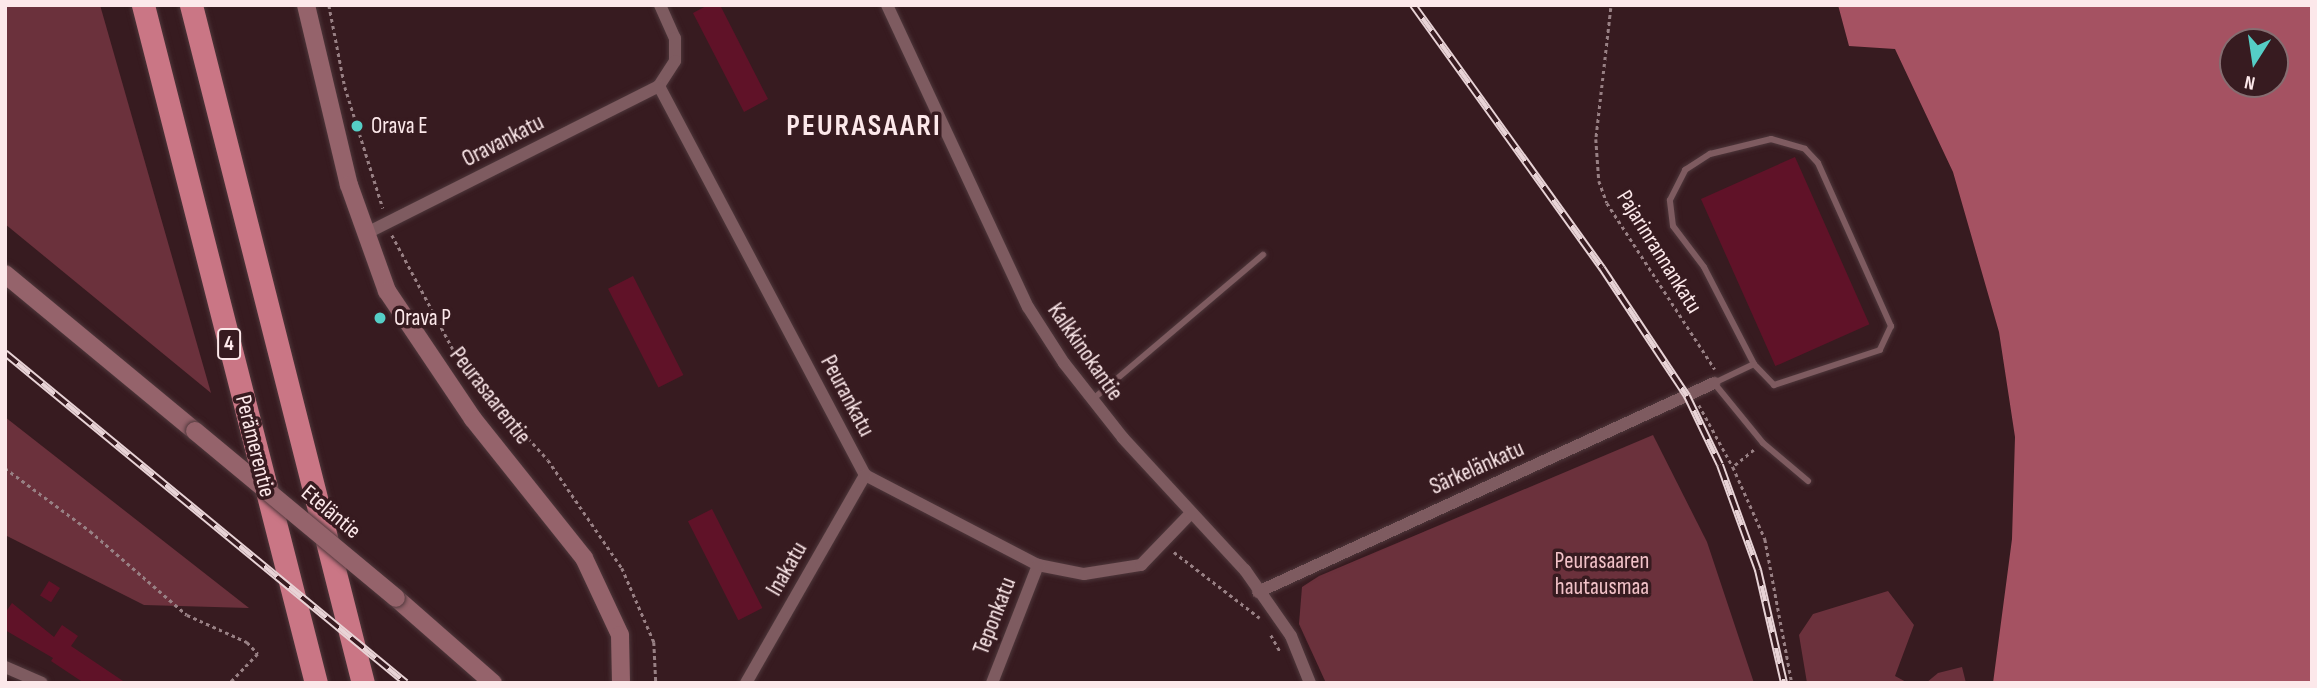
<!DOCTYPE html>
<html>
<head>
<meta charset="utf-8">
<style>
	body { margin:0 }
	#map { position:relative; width:2317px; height:688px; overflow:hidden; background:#371b20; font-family:"Sofia Sans Condensed",sans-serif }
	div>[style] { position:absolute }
	.green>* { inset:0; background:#6b313c }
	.water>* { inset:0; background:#a55262 }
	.building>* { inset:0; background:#601228; transform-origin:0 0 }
	.path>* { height:2.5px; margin-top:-1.25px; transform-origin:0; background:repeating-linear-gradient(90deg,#988084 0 3.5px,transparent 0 7px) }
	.roads { filter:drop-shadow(0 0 2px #4e373b) drop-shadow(0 0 2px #4e373b) }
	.lane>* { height:6px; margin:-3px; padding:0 3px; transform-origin:3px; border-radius:3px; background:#7e5b60 }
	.street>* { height:12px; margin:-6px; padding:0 6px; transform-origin:6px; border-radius:6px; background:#7e5b60 }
	.secondary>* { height:18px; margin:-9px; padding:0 9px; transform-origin:9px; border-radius:9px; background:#95636b }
	.highway>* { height:23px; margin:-11.5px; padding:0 11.5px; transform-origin:11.5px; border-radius:11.5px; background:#ca7685 }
	.rail>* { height:8px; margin-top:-4px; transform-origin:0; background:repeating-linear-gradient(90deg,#371b20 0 16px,#e8d3d6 0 32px); box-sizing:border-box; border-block:2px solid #e8d3d6 }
	.bridges { filter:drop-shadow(0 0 2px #4e373b) drop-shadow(0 0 2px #4e373b) }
	.secondary-bridge>* { height:18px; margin:-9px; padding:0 9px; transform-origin:9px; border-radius:9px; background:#95636b }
	.dots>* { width:19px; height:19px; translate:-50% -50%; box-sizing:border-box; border:4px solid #371b20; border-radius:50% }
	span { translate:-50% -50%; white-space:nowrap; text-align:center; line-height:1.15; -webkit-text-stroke:7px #371b20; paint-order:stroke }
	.shield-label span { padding:2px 5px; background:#371b20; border:2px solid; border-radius:5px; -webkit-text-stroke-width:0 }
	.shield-label { font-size:21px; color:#fce8ea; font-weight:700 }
	.poi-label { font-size:23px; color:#fce8ea }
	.left { translate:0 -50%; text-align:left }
	.street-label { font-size:23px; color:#fce8ea }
	.park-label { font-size:23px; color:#f2c2c8 }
	.district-label { font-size:30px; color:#fce8ea; font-weight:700; letter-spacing:2px }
	.frame { position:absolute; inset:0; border:7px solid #fce8ea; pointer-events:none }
	.north { position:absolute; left:2219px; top:28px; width:70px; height:70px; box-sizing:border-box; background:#371b20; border:2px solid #866d71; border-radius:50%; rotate:192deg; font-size:19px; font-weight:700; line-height:28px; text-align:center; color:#fce8ea }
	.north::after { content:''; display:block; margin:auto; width:24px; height:32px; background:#55cec6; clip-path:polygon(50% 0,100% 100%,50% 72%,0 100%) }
</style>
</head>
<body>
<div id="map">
	<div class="green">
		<i style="clip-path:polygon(5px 5px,100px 5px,211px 393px,5px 224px)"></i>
		<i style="clip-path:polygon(5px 417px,249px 608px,144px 605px,5px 535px)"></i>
		<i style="clip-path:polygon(1653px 435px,1707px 542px,1754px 683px,1326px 683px,1299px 624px,1302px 587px,1319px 576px)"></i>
		<i style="clip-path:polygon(1888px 591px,1914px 625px,1895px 676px,1908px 683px,1807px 683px,1799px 635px,1813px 614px)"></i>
		<i style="clip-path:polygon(1962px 667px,1966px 683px,1926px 683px,1938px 673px)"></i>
	</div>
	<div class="water">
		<i style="clip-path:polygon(evenodd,1838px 5px,2312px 5px,2312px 683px,1993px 683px,2012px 539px,2015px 437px,1999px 332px,1953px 172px,1895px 49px,1849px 46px,1838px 5px,2233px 42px,2275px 42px,2275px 84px,2233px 84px,2233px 42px)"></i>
	</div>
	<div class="building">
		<i style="clip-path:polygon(708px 5px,720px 5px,768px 99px,744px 112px,693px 13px)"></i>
		<i style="left:1795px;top:157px;width:183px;height:103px;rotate:66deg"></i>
		<i style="left:633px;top:276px;width:111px;height:28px;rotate:63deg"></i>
		<i style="left:712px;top:509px;width:111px;height:27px;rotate:63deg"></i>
		<i style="left:49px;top:581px;width:13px;height:17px;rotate:32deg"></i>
		<i style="clip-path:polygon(12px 603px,54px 637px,62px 625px,78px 636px,71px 646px,126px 683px,84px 683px,51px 661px,53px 658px,5px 630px,5px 613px)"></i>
	</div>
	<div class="path">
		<i style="left:329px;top:5px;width:84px;rotate:79deg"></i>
		<i style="left:345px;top:87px;width:127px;rotate:72.6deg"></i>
		<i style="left:1611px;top:8px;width:132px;rotate:96.5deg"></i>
		<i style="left:1596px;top:139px;width:42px;rotate:85.9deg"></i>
		<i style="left:1599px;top:181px;width:23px;rotate:70deg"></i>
		<i style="left:1607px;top:203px;width:198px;rotate:57deg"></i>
		<i style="left:392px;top:235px;width:149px;rotate:61.9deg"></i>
		<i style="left:462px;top:366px;width:127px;rotate:47.5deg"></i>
		<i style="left:548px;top:460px;width:131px;rotate:55.6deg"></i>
		<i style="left:622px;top:568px;width:81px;rotate:66.6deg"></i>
		<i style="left:654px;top:642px;width:41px;rotate:87.2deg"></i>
		<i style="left:1699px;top:405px;width:71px;rotate:61.3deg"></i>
		<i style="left:1754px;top:450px;width:27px;rotate:141deg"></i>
		<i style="left:1733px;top:467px;width:79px;rotate:66deg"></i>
		<i style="left:1765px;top:539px;width:147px;rotate:79.4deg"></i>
		<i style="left:5px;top:468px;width:106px;rotate:36.5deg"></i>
		<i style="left:90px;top:531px;width:128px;rotate:40.9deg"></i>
		<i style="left:187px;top:615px;width:66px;rotate:24.2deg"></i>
		<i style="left:247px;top:642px;width:16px;rotate:47deg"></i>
		<i style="left:258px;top:654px;width:40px;rotate:134deg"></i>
		<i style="left:1174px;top:552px;width:108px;rotate:37.5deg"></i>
		<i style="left:1271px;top:635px;width:18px;rotate:61deg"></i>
	</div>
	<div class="roads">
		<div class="lane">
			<i style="left:1754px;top:364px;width:109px;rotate:-117.3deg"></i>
			<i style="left:1704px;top:267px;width:51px;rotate:-127.1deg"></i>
			<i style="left:1673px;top:226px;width:26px;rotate:-97deg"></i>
			<i style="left:1670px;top:200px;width:34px;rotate:-63deg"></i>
			<i style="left:1685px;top:170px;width:30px;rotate:-33deg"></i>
			<i style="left:1710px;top:154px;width:63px;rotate:-13.8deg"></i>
			<i style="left:1771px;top:139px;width:35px;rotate:16deg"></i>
			<i style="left:1805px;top:149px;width:19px;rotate:47deg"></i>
			<i style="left:1818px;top:163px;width:179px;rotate:65.9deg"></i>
			<i style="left:1891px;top:326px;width:26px;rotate:115deg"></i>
			<i style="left:1880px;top:350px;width:112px;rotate:161.7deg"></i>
			<i style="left:1774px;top:385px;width:29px;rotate:-134deg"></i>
			<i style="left:1754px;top:364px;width:44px;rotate:154.6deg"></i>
			<i style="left:1714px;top:383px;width:77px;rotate:50.8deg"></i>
			<i style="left:1763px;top:443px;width:59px;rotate:40.2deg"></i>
			<i style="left:1093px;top:399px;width:223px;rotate:-40.3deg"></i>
		</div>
		<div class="street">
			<i style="left:660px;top:5px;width:36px;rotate:66deg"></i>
			<i style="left:675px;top:38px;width:23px;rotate:90deg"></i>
			<i style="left:675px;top:61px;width:30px;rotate:123deg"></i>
			<i style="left:659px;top:86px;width:440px;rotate:62.1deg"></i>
			<i style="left:865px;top:475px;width:195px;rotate:27.5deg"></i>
			<i style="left:1038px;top:565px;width:47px;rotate:11.1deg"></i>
			<i style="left:1084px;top:574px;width:58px;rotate:-9deg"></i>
			<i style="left:1141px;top:565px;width:72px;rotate:-46.1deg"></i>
			<i style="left:887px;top:5px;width:333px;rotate:65deg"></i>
			<i style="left:1028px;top:307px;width:67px;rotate:57.3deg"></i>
			<i style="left:1064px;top:363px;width:95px;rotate:51.8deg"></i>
			<i style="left:1123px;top:438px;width:180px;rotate:47.3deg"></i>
			<i style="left:1245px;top:570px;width:80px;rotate:55.1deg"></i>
			<i style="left:1291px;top:636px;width:51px;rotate:68deg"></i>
			<i style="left:365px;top:234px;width:329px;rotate:-26.7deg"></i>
			<i style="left:1258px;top:592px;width:502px;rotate:-24.62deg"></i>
			<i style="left:5px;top:667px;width:40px;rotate:23.4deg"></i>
			<i style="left:746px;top:683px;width:240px;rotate:-60.2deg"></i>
			<i style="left:992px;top:683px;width:127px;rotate:-68.7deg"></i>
		</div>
		<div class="secondary">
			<i style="left:306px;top:5px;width:185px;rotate:76.6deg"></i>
			<i style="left:349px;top:185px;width:113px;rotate:70.3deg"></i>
			<i style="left:387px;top:291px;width:154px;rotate:56.1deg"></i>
			<i style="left:473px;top:419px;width:178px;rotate:51.4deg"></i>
			<i style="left:584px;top:558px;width:85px;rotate:64.9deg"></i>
			<i style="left:620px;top:635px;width:48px;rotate:88.8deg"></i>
			<i style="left:5px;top:274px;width:246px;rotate:39.6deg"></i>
			<i style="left:396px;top:598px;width:129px;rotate:41.2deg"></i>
		</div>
		<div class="highway">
			<i style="left:143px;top:5px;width:700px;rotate:75.69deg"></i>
			<i style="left:191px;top:5px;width:699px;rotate:75.77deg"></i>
		</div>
	</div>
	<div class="rail">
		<i style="left:1413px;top:5px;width:324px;rotate:54.3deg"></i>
		<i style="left:1602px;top:268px;width:154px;rotate:56.4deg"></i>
		<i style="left:1687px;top:396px;width:76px;rotate:64.4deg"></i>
		<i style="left:1720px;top:465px;width:112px;rotate:70.1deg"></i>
		<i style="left:1758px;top:570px;width:116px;rotate:77deg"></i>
		<i style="left:5px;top:353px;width:519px;rotate:39.45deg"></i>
	</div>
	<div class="bridges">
		<div class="secondary-bridge">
			<i style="left:195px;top:431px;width:261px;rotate:39.7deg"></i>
		</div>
	</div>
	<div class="dots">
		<i style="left:357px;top:126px;background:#55cec6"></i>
		<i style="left:380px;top:318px;background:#55cec6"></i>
	</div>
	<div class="shield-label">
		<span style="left:229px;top:344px">4</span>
	</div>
	<div class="poi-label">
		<span class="left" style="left:371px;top:126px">Orava E</span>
		<span class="left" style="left:394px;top:318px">Orava P</span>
	</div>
	<div class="street-label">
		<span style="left:503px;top:141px;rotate:-27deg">Oravankatu</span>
		<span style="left:1659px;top:252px;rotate:58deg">Pajarinrannankatu</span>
		<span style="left:1085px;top:352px;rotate:55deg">Kalkkinokantie</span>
		<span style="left:490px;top:396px;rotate:52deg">Peurasaarentie</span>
		<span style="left:847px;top:396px;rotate:62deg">Peurankatu</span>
		<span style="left:255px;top:446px;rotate:76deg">Perämerentie</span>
		<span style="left:1477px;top:468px;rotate:-24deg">Särkelänkatu</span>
		<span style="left:331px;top:512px;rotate:40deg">Eteläntie</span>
		<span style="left:787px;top:569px;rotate:-60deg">Inakatu</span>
		<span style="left:995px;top:616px;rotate:-69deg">Teponkatu</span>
	</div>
	<div class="park-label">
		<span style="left:1602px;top:574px">Peurasaaren<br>hautausmaa</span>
	</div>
	<div class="district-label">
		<span style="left:864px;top:126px">PEURASAARI</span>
	</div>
	<div class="frame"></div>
	<div class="north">N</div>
</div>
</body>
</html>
